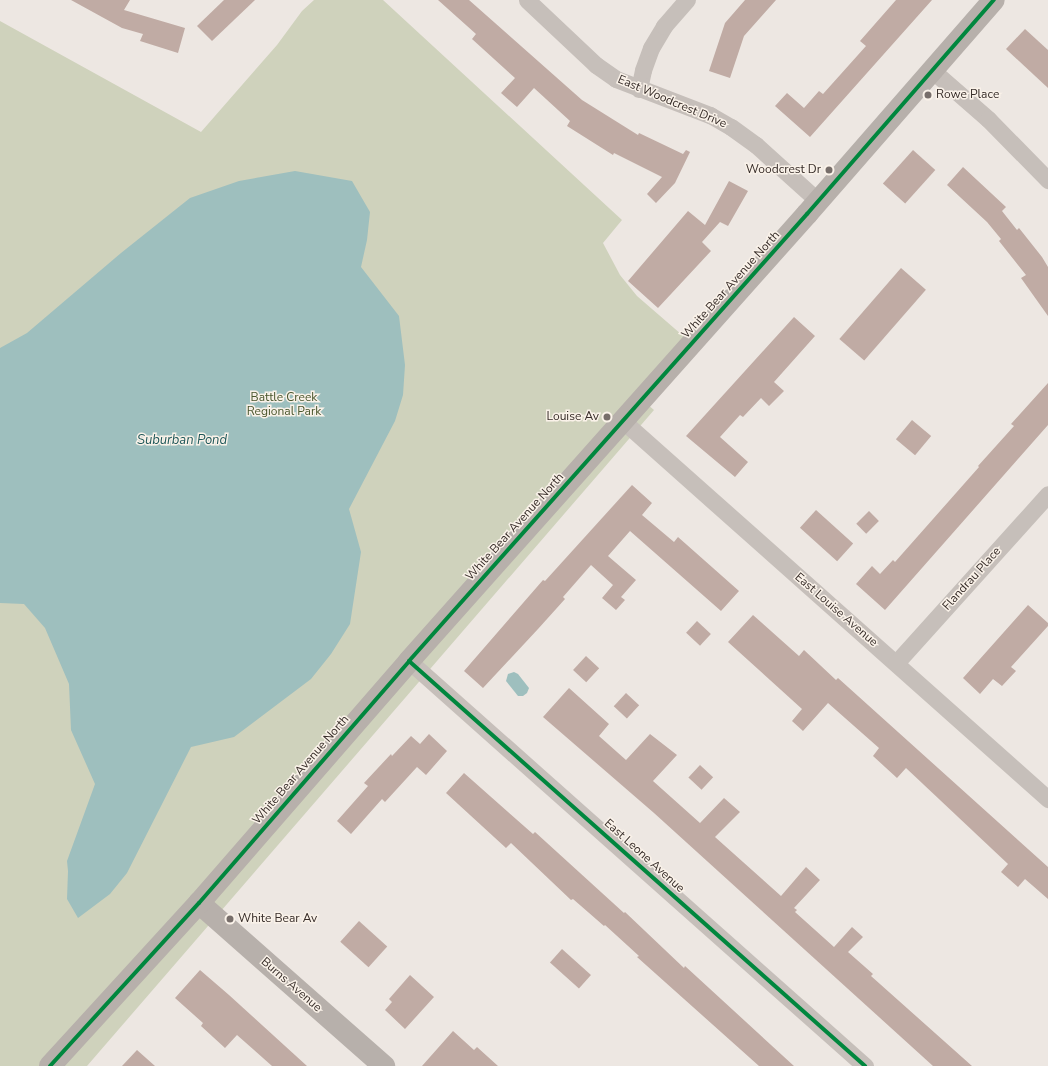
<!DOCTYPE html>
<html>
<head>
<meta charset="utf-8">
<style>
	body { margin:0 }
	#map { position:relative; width:1048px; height:1066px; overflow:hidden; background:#ede7e2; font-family:"Nunito Sans",sans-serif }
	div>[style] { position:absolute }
	.green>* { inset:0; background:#cfd2bc }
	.water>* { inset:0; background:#9ebfbe }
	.building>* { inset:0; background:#c0aba4; transform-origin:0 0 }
	.street>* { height:17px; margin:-8.5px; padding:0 8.5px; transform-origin:8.5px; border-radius:8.5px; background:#c6bfba }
	.secondary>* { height:22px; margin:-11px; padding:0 11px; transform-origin:11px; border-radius:11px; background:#b7b0ab }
	.cycleway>* { height:4px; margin:-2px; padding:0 2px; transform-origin:2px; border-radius:2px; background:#00873e }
	.dots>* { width:11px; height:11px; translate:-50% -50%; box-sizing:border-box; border:2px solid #faf2e9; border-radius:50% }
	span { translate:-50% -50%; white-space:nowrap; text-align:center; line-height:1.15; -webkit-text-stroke:3px #faf2e9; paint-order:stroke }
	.poi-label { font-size:12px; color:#372d29 }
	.left { translate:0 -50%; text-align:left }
	.right { translate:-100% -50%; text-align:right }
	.street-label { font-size:12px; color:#372d29 }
	.park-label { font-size:12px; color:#48552c }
	.water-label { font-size:13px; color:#1e5759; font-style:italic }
</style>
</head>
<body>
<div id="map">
	<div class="green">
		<i style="clip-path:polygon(314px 0,383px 0,622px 220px,603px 243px,620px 275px,637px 296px,689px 341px,640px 398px,654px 410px,87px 1066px,0 1066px,0 21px,201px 132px,277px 45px,302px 11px)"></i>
	</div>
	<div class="water">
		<i style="clip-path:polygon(295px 171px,352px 181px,370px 212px,367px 240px,361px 267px,399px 316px,405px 365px,403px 395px,395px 421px,349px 509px,361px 552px,350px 624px,331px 654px,311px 679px,234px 737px,191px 747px,127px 873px,110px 894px,78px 918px,67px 899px,68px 871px,67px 861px,95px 784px,71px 730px,69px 684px,45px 628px,24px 604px,0 603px,0 348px,27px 333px,121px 253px,190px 198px,239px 181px)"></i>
		<i style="clip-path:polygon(514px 672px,518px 674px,529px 688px,527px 693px,523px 696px,518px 696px,506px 681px,508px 674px)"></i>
	</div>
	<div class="building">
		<i style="clip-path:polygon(71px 0,130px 0,124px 10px,185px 28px,178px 53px,140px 41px,143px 34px,122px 28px)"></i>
		<i style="clip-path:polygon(224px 0,255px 0,212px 41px,197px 26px)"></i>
		<i style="clip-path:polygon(438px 0,469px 0,582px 100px,638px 135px,639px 133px,683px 154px,686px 150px,690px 152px,675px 183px,656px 203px,647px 194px,662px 177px,614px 153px,613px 155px,567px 126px,570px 121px,534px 88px,517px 107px,501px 93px,515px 78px,472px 39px,476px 34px)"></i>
		<i style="clip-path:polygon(745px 0,776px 0,744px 36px,730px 78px,709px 71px,725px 23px)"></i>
		<i style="clip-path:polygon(896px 0,932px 0,810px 137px,775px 106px,787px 93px,804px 108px,819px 91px,823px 94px,866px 46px,860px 41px)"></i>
		<i style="clip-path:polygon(1025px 29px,1048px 50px,1048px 88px,1006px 49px)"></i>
		<i style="left:913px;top:150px;width:30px;height:45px;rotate:42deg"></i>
		<i style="clip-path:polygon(963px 167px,1006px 207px,1002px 211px,1017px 230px,1019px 228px,1042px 257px,1048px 267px,1048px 316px,1021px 278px,1026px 275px,999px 241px,1001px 239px,987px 222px,947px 185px)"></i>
		<i style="clip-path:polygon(729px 181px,748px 191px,728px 226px,720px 222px,702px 242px,711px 251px,658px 308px,628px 281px,688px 211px,705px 225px)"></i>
		<i style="left:901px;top:268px;width:33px;height:94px;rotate:41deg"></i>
		<i style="clip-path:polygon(794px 317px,815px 336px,774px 382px,784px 391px,769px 406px,761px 398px,743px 417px,740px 415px,720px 437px,748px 462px,735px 477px,686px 436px)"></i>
		<i style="clip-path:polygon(1048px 383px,1048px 425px,885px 610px,856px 584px,872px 566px,880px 574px,893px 560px,895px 562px,979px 467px,978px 466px,1014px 426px,1011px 424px)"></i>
		<i style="left:912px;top:420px;width:25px;height:25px;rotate:40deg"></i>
		<i style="clip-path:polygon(632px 485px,652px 503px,642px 515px,674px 542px,678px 537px,739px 591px,721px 611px,630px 531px,608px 556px,636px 580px,621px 597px,625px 600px,616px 610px,602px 598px,613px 585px,591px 565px,563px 597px,565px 599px,538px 629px,483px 688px,464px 671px,543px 580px,545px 581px)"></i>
		<i style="left:816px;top:510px;width:50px;height:24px;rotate:42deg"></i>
		<i style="left:869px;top:511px;width:14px;height:18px;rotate:45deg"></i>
		<i style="clip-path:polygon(1028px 605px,1048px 623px,1048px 626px,1011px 667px,1016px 671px,1002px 686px,993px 679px,980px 694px,963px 678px)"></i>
		<i style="clip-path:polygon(753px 615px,799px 656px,804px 650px,836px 680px,838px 678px,1048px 867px,1048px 899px,1025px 879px,1018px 887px,1001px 872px,1008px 864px,906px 768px,897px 778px,873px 756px,879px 748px,828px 703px,803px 731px,792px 721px,802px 709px,728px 642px)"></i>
		<i style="left:697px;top:621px;width:19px;height:16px;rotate:43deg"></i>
		<i style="left:586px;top:656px;width:18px;height:19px;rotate:43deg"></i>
		<i style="clip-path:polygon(569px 688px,609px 724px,599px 736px,626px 760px,650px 734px,677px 755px,653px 781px,700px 823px,724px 798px,740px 812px,715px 837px,781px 896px,806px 867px,820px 880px,794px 908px,797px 910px,795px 912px,834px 947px,852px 927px,863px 937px,848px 952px,873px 974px,871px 976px,972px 1066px,933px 1066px,654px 813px,543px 717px)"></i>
		<i style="left:626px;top:693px;width:18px;height:18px;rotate:43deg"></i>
		<i style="clip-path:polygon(429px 734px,447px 751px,426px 775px,417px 767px,385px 802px,382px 799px,351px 834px,337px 821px,368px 786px,364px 783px,391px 754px,392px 756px,411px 736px,420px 744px)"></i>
		<i style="left:700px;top:765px;width:18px;height:17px;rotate:43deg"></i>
		<i style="clip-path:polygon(464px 773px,533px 834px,535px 832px,624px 913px,625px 912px,684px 968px,685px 966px,794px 1066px,759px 1066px,637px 957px,639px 956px,605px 925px,604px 926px,573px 899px,571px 900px,511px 843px,506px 848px,446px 793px)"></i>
		<i style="left:359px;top:921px;width:38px;height:28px;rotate:42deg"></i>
		<i style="left:562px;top:949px;width:39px;height:18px;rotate:42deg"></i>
		<i style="clip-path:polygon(200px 970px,229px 995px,307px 1066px,272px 1066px,237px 1035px,225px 1048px,201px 1026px,203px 1023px,175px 998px)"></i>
		<i style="clip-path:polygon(410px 975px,434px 997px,405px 1029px,385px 1010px,392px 1002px,389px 999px)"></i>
		<i style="clip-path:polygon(453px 1031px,474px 1050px,477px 1047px,498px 1066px,422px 1066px)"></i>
		<i style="clip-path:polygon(137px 1050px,155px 1066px,122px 1066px)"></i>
	</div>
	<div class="street">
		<i style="left:527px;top:0;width:95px;rotate:43.3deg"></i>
		<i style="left:596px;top:65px;width:24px;rotate:35deg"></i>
		<i style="left:616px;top:79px;width:101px;rotate:21deg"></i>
		<i style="left:710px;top:115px;width:24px;rotate:30deg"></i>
		<i style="left:731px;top:127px;width:31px;rotate:36deg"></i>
		<i style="left:756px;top:145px;width:84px;rotate:42.1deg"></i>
		<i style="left:933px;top:71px;width:73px;rotate:41.1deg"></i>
		<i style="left:988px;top:119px;width:86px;rotate:45.5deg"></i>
		<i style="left:639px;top:89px;width:19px;rotate:-78deg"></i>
		<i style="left:643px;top:70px;width:23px;rotate:-70deg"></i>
		<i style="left:651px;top:48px;width:26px;rotate:-59deg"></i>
		<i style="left:664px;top:26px;width:35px;rotate:-49deg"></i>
		<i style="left:623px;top:421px;width:569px;rotate:41.65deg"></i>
		<i style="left:409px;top:661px;width:610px;rotate:41.61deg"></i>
		<i style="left:896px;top:663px;width:227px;rotate:-48deg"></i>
	</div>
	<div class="secondary">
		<i style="left:199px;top:903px;width:247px;rotate:41.4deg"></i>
		<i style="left:50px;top:1066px;width:221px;rotate:-47.6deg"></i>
		<i style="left:199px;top:903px;width:320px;rotate:-49deg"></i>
		<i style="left:409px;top:661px;width:599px;rotate:-48.32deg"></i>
		<i style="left:807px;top:214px;width:284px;rotate:-48.9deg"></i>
	</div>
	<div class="cycleway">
		<i style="left:409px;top:661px;width:610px;rotate:41.61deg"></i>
		<i style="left:50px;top:1066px;width:221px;rotate:-47.6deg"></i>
		<i style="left:199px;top:903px;width:320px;rotate:-49deg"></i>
		<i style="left:409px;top:661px;width:599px;rotate:-48.32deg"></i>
		<i style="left:807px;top:214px;width:284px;rotate:-48.9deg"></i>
	</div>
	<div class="dots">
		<i style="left:928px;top:95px;background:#776e6a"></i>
		<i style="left:829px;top:170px;background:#776e6a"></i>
		<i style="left:607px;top:417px;background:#776e6a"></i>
		<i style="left:230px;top:919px;background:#776e6a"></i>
	</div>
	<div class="poi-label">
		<span class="left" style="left:936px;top:95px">Rowe Place</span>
		<span class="right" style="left:821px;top:170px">Woodcrest Dr</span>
		<span class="right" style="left:599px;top:417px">Louise Av</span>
		<span class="left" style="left:238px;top:919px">White Bear Av</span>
	</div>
	<div class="street-label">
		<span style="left:672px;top:102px;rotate:23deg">East Woodcrest Drive</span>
		<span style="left:731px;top:285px;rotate:-48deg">White Bear Avenue North</span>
		<span style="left:515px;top:527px;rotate:-48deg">White Bear Avenue North</span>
		<span style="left:972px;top:579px;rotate:-48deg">Flandrau Place</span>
		<span style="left:836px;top:610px;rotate:41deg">East Louise Avenue</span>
		<span style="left:301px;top:770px;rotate:-49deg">White Bear Avenue North</span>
		<span style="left:644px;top:856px;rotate:42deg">East Leone Avenue</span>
		<span style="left:291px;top:985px;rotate:41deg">Burns Avenue</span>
	</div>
	<div class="park-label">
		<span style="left:284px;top:405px">Battle Creek<br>Regional Park</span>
	</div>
	<div class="water-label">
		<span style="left:182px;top:440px">Suburban Pond</span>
	</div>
</div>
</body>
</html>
